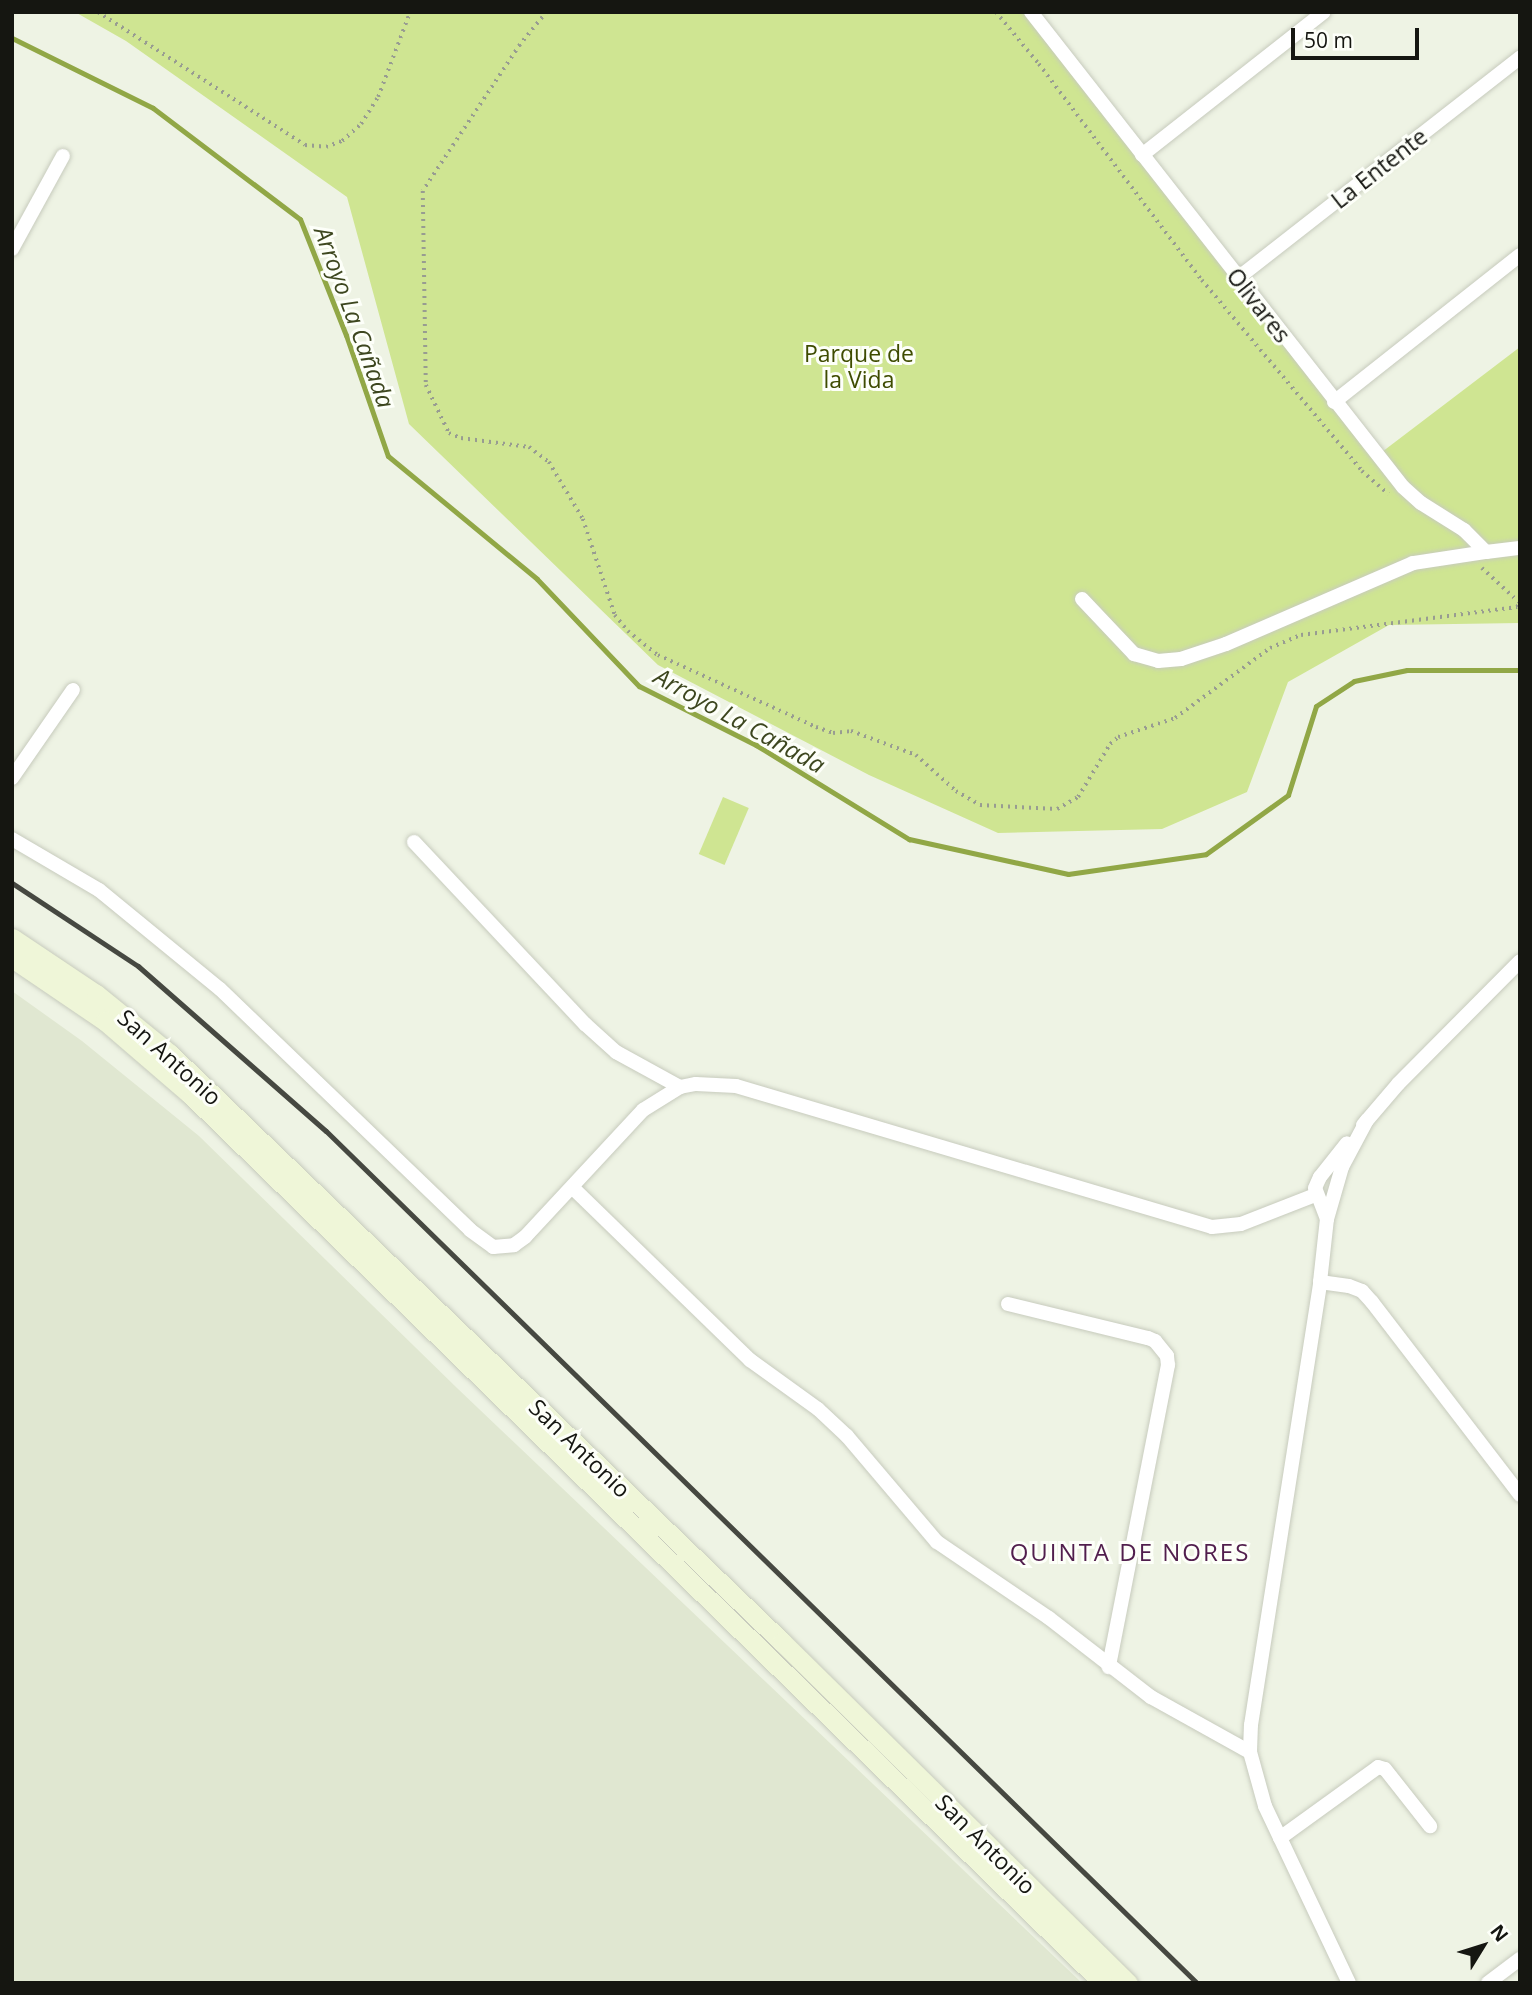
<!DOCTYPE html>
<html>
<head>
<meta charset="utf-8">
<style>
	body { margin:0 }
	#map { position:relative; width:1532px; height:1995px; overflow:hidden; background:#eef3e4; font-family:"Open Sans",sans-serif }
	div>[style] { position:absolute }
	.built>* { inset:0; background:#e0e7d1 }
	.green>* { inset:0; background:#cfe592; transform-origin:0 0 }
	.stream>* { height:5px; margin:-2.5px; padding:0 2.5px; transform-origin:2.5px; border-radius:2.5px; background:#91a746 }
	.path>* { height:3.5px; margin-top:-1.75px; transform-origin:0; background:repeating-linear-gradient(90deg,#989c91 0 2px,transparent 0 7px) }
	.roads { filter:drop-shadow(0 0 2px #c7cbbd) drop-shadow(0 0 2px #c7cbbd) }
	.minor>* { height:14px; margin:-7px; padding:0 7px; transform-origin:7px; border-radius:7px; background:#fff }
	.secondary>* { height:19px; margin:-9.5px; padding:0 9.5px; transform-origin:9.5px; border-radius:9.5px; background:#eff6d8 }
	.rail>* { height:5px; margin:-2.5px; padding:0 2.5px; transform-origin:2.5px; border-radius:2.5px; background:#464841 }
	span { translate:-50% -50%; white-space:nowrap; text-align:center; line-height:1.15; -webkit-text-stroke:6px #fdfff9; paint-order:stroke }
	.street-label { font-size:23px; color:#151611 }
	.park-label { font-size:23px; color:#3e4c00 }
	.water-label { font-size:24px; color:#3d471f; font-style:italic }
	.neighbourhood-label { font-size:24px; color:#511e4d; letter-spacing:2px }
	.frame { position:absolute; inset:0; border:14px solid #151611; pointer-events:none }
	.north { position:absolute; left:1448px; top:1911px; width:70px; height:70px; -webkit-text-stroke:5px #fdfff9; paint-order:stroke; rotate:52deg; font-size:19px; font-weight:700; line-height:28px; text-align:center; color:#151611 }
	.north::after { content:''; display:block; margin:auto; width:24px; height:32px; background:#151611; clip-path:polygon(50% 0,100% 100%,50% 72%,0 100%) }
	.scale { position:absolute; left:1291px; top:28px; width:128px; height:32px; box-sizing:border-box; border:4px solid #151611; border-top:0; padding-left:9px; font-size:21px; line-height:24px; white-space:nowrap; color:#151611; -webkit-text-stroke:5px #fdfff9; paint-order:stroke }
</style>
</head>
<body>
<div id="map">
	<div class="built">
		<i style="clip-path:polygon(12px 991px,82px 1041px,199px 1136px,457px 1388px,1082px 1983px,12px 1983px)"></i>
	</div>
	<div class="green">
		<i style="clip-path:polygon(75px 12px,1031px 12px,1378px 455px,1520px 347px,1520px 623px,1389px 625px,1288px 682px,1247px 792px,1162px 829px,998px 833px,869px 775px,658px 665px,409px 424px,347px 197px,126px 41px)"></i>
		<i style="left:723px;top:797px;width:28px;height:62px;rotate:23deg"></i>
	</div>
	<div class="stream">
		<i style="left:12px;top:38px;width:157px;rotate:26.4deg"></i>
		<i style="left:153px;top:108px;width:184px;rotate:37.1deg"></i>
		<i style="left:300px;top:219px;width:125px;rotate:68.4deg"></i>
		<i style="left:346px;top:335px;width:128px;rotate:70.9deg"></i>
		<i style="left:388px;top:456px;width:193px;rotate:39.5deg"></i>
		<i style="left:537px;top:579px;width:148px;rotate:46.4deg"></i>
		<i style="left:639px;top:686px;width:131px;rotate:26.8deg"></i>
		<i style="left:756px;top:745px;width:180px;rotate:31.6deg"></i>
		<i style="left:909px;top:839px;width:163px;rotate:12.4deg"></i>
		<i style="left:1068px;top:874px;width:139px;rotate:-8.2deg"></i>
		<i style="left:1206px;top:854px;width:101px;rotate:-35.7deg"></i>
		<i style="left:1288px;top:795px;width:93px;rotate:-72.5deg"></i>
		<i style="left:1316px;top:706px;width:45px;rotate:-33.3deg"></i>
		<i style="left:1354px;top:681px;width:54px;rotate:-11.7deg"></i>
		<i style="left:1407px;top:670px;width:113px"></i>
	</div>
	<div class="path">
		<i style="left:98px;top:12px;width:246px;rotate:32.7deg"></i>
		<i style="left:305px;top:145px;width:21px;rotate:5deg"></i>
		<i style="left:326px;top:147px;width:17px;rotate:-21deg"></i>
		<i style="left:342px;top:141px;width:25px;rotate:-42deg"></i>
		<i style="left:361px;top:124px;width:32px;rotate:-58deg"></i>
		<i style="left:378px;top:97px;width:91px;rotate:-69.4deg"></i>
		<i style="left:547px;top:12px;width:43px;rotate:129.3deg"></i>
		<i style="left:520px;top:45px;width:175px;rotate:123.6deg"></i>
		<i style="left:423px;top:191px;width:194px;rotate:89.1deg"></i>
		<i style="left:426px;top:385px;width:53px;rotate:64.4deg"></i>
		<i style="left:449px;top:433px;width:13px;rotate:23deg"></i>
		<i style="left:461px;top:438px;width:69px;rotate:7.5deg"></i>
		<i style="left:529px;top:447px;width:25px;rotate:37deg"></i>
		<i style="left:549px;top:462px;width:66px;rotate:59.2deg"></i>
		<i style="left:583px;top:519px;width:101px;rotate:71.6deg"></i>
		<i style="left:615px;top:615px;width:21px;rotate:51deg"></i>
		<i style="left:628px;top:631px;width:38px;rotate:39deg"></i>
		<i style="left:658px;top:655px;width:174px;rotate:24.5deg"></i>
		<i style="left:816px;top:727px;width:18px;rotate:19deg"></i>
		<i style="left:833px;top:733px;width:18px;rotate:-6deg"></i>
		<i style="left:851px;top:731px;width:69px;rotate:20.3deg"></i>
		<i style="left:916px;top:755px;width:54px;rotate:42deg"></i>
		<i style="left:956px;top:791px;width:28px;rotate:30deg"></i>
		<i style="left:980px;top:805px;width:77px;rotate:3deg"></i>
		<i style="left:1057px;top:809px;width:24px;rotate:-30deg"></i>
		<i style="left:1078px;top:797px;width:62px;rotate:-58.9deg"></i>
		<i style="left:1110px;top:744px;width:11px;rotate:-41deg"></i>
		<i style="left:1118px;top:737px;width:60px;rotate:-18.4deg"></i>
		<i style="left:1175px;top:718px;width:118px;rotate:-36.4deg"></i>
		<i style="left:1270px;top:648px;width:34px;rotate:-23deg"></i>
		<i style="left:1301px;top:635px;width:218px;rotate:-7.4deg"></i>
		<i style="left:1517px;top:607px;width:6px;rotate:-59deg"></i>
		<i style="left:996px;top:12px;width:67px;rotate:50.4deg"></i>
		<i style="left:1039px;top:64px;width:271px;rotate:53deg"></i>
		<i style="left:1202px;top:280px;width:249px;rotate:50deg"></i>
		<i style="left:1362px;top:471px;width:35px;rotate:41deg"></i>
		<i style="left:1482px;top:568px;width:50px;rotate:42.6deg"></i>
	</div>
	<div class="roads">
		<div class="minor">
			<i style="left:1031px;top:12px;width:603px;rotate:51.93deg"></i>
			<i style="left:1403px;top:487px;width:24px;rotate:42deg"></i>
			<i style="left:1421px;top:503px;width:51px;rotate:32.1deg"></i>
			<i style="left:1464px;top:530px;width:31px;rotate:45deg"></i>
			<i style="left:1486px;top:552px;width:34px;rotate:-7deg"></i>
			<i style="left:1142px;top:155px;width:231px;rotate:-38.2deg"></i>
			<i style="left:12px;top:249px;width:106px;rotate:-61.3deg"></i>
			<i style="left:1238px;top:278px;width:358px;rotate:-38deg"></i>
			<i style="left:1334px;top:402px;width:237px;rotate:-38.3deg"></i>
			<i style="left:1082px;top:599px;width:76px;rotate:46.6deg"></i>
			<i style="left:1134px;top:654px;width:25px;rotate:16deg"></i>
			<i style="left:1158px;top:661px;width:23px;rotate:-5deg"></i>
			<i style="left:1181px;top:659px;width:47px;rotate:-18.4deg"></i>
			<i style="left:1226px;top:644px;width:204px;rotate:-23.4deg"></i>
			<i style="left:1413px;top:563px;width:74px;rotate:-8.6deg"></i>
			<i style="left:12px;top:778px;width:107px;rotate:-55.3deg"></i>
			<i style="left:12px;top:839px;width:101px;rotate:30.4deg"></i>
			<i style="left:99px;top:890px;width:156px;rotate:39.3deg"></i>
			<i style="left:220px;top:989px;width:347px;rotate:43.9deg"></i>
			<i style="left:470px;top:1230px;width:29px;rotate:36deg"></i>
			<i style="left:493px;top:1247px;width:21px;rotate:-5deg"></i>
			<i style="left:514px;top:1245px;width:14px;rotate:-36deg"></i>
			<i style="left:525px;top:1237px;width:173px;rotate:-47.1deg"></i>
			<i style="left:643px;top:1110px;width:44px;rotate:-31.9deg"></i>
			<i style="left:680px;top:1087px;width:16px;rotate:-11deg"></i>
			<i style="left:696px;top:1084px;width:40px;rotate:2.9deg"></i>
			<i style="left:736px;top:1086px;width:496px;rotate:16.5deg"></i>
			<i style="left:1212px;top:1227px;width:29px;rotate:-6deg"></i>
			<i style="left:1241px;top:1224px;width:79px;rotate:-21.4deg"></i>
			<i style="left:414px;top:842px;width:250px;rotate:46.8deg"></i>
			<i style="left:585px;top:1024px;width:42px;rotate:42.1deg"></i>
			<i style="left:616px;top:1052px;width:73px;rotate:28.7deg"></i>
			<i style="left:1363px;top:1125px;width:54px;rotate:-49.5deg"></i>
			<i style="left:1398px;top:1084px;width:173px;rotate:-45.2deg"></i>
			<i style="left:573px;top:1188px;width:247px;rotate:44.2deg"></i>
			<i style="left:750px;top:1360px;width:84px;rotate:35.8deg"></i>
			<i style="left:818px;top:1409px;width:40px;rotate:43deg"></i>
			<i style="left:847px;top:1436px;width:139px;rotate:49.7deg"></i>
			<i style="left:937px;top:1542px;width:135px;rotate:34.2deg"></i>
			<i style="left:1049px;top:1618px;width:129px;rotate:37.8deg"></i>
			<i style="left:1151px;top:1697px;width:113px;rotate:29.1deg"></i>
			<i style="left:1327px;top:1219px;width:33px;rotate:-111deg"></i>
			<i style="left:1315px;top:1188px;width:12px;rotate:-66deg"></i>
			<i style="left:1320px;top:1177px;width:43px;rotate:-51.5deg"></i>
			<i style="left:1320px;top:1282px;width:29px;rotate:8deg"></i>
			<i style="left:1349px;top:1286px;width:14px;rotate:21deg"></i>
			<i style="left:1362px;top:1291px;width:15px;rotate:48deg"></i>
			<i style="left:1372px;top:1302px;width:243px;rotate:52.5deg"></i>
			<i style="left:1008px;top:1304px;width:144px;rotate:13.7deg"></i>
			<i style="left:1148px;top:1338px;width:8px;rotate:23deg"></i>
			<i style="left:1155px;top:1341px;width:19px;rotate:51deg"></i>
			<i style="left:1167px;top:1356px;width:9px;rotate:84deg"></i>
			<i style="left:1168px;top:1365px;width:308px;rotate:101.1deg"></i>
			<i style="left:1280px;top:1838px;width:121px;rotate:-35.9deg"></i>
			<i style="left:1378px;top:1767px;width:7px;rotate:16deg"></i>
			<i style="left:1385px;top:1769px;width:73px;rotate:51.7deg"></i>
			<i style="left:1349px;top:1983px;width:196px;rotate:-115.4deg"></i>
			<i style="left:1265px;top:1806px;width:56px;rotate:-105.5deg"></i>
			<i style="left:1250px;top:1752px;width:27px;rotate:-88deg"></i>
			<i style="left:1251px;top:1725px;width:448px;rotate:-81.1deg"></i>
			<i style="left:1320px;top:1282px;width:63px;rotate:-83.7deg"></i>
			<i style="left:1327px;top:1219px;width:54px;rotate:-73.9deg"></i>
			<i style="left:1342px;top:1167px;width:53px;rotate:-62deg"></i>
			<i style="left:1488px;top:1983px;width:40px;rotate:-37deg"></i>
		</div>
		<div class="secondary">
			<i style="left:12px;top:938px;width:101px;rotate:33.7deg"></i>
			<i style="left:96px;top:994px;width:95px;rotate:39deg"></i>
			<i style="left:170px;top:1054px;width:849px;rotate:43.85deg"></i>
			<i style="left:782px;top:1642px;width:486px;rotate:44.6deg"></i>
			<i style="left:12px;top:958px;width:112px;rotate:34.1deg"></i>
			<i style="left:105px;top:1021px;width:112px;rotate:40.7deg"></i>
			<i style="left:190px;top:1094px;width:1274px;rotate:44.24deg"></i>
		</div>
	</div>
	<div class="rail">
		<i style="left:12px;top:883px;width:151px;rotate:33.4deg"></i>
		<i style="left:138px;top:966px;width:250px;rotate:41.3deg"></i>
		<i style="left:326px;top:1131px;width:1218px;rotate:44.37deg"></i>
	</div>
	<div class="street-label">
		<span style="left:1379px;top:168px;rotate:-38deg">La Entente</span>
		<span style="left:1259px;top:305px;rotate:52deg">Olivares</span>
		<span style="left:170px;top:1057px;rotate:42deg">San Antonio</span>
		<span style="left:580px;top:1448px;rotate:44deg">San Antonio</span>
		<span style="left:986px;top:1844px;rotate:45deg">San Antonio</span>
	</div>
	<div class="park-label">
		<span style="left:859px;top:366px">Parque de<br>la Vida</span>
	</div>
	<div class="water-label">
		<span style="left:355px;top:317px;rotate:70deg">Arroyo La Cañada</span>
		<span style="left:740px;top:720px;rotate:29deg">Arroyo La Cañada</span>
	</div>
	<div class="neighbourhood-label">
		<span style="left:1130px;top:1552px">QUINTA DE NORES</span>
	</div>
	<div class="frame"></div>
	<div class="north">N</div>
	<div class="scale">50 m</div>
</div>
</body>
</html>
